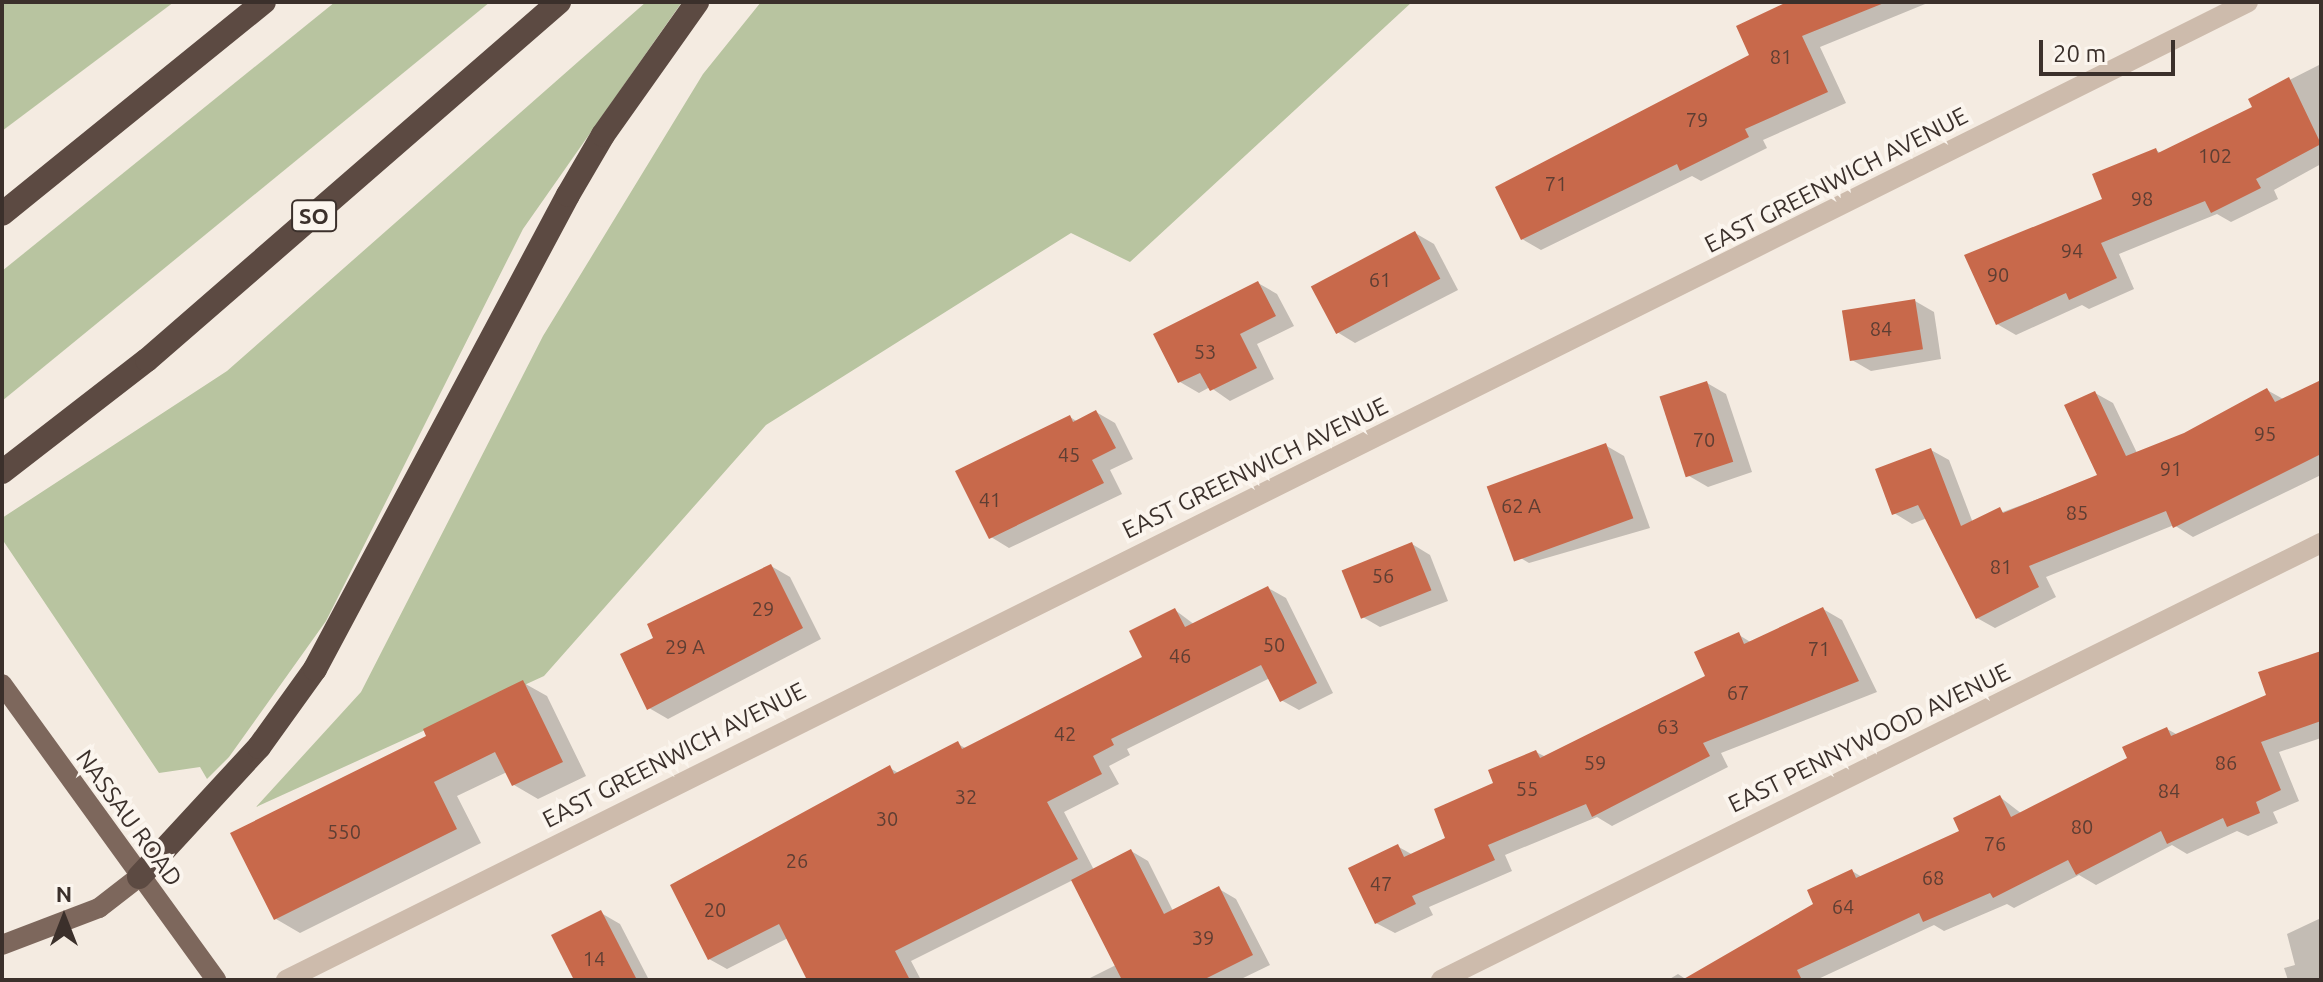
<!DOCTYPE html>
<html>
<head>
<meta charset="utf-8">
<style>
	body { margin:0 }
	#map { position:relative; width:2323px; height:982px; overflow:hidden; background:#f4ebe1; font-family:Ubuntu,sans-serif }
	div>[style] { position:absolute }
	.green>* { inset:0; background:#b8c4a0 }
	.shadow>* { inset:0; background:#0003 }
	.building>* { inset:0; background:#c8694b; transform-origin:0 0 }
	.minor>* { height:20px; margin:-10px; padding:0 10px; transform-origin:10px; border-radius:10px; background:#cdbbac }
	.major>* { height:20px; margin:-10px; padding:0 10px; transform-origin:10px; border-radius:10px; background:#7d675c }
	.highway>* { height:24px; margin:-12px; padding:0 12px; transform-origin:12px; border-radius:12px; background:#5c4a42 }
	span { translate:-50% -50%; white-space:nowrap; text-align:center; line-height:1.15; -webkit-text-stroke:8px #fbf5ee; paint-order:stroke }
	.number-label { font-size:20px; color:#5e3e33 }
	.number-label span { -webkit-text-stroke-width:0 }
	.shield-label span { padding:2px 6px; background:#fbf5ee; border:2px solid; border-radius:6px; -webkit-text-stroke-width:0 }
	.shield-label { font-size:22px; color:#3b302b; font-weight:700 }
	.street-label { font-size:24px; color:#3b302b }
	.frame { position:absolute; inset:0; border:4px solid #3b302b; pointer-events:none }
	.north { position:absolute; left:24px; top:878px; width:80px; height:80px; -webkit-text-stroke:6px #fbf5ee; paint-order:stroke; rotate:0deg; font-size:22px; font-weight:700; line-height:32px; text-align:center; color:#3b302b }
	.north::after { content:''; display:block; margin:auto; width:28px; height:36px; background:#3b302b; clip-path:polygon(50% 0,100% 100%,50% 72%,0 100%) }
	.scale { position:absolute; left:2039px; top:40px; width:136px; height:36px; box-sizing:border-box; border:4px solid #3b302b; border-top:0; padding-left:10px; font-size:24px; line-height:28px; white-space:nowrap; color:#3b302b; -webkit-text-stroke:6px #fbf5ee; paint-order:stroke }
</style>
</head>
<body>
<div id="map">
	<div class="green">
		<i style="clip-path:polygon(2px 2px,174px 2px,2px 131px)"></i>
		<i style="clip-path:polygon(335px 2px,490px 2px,2px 401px,2px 271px)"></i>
		<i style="clip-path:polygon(646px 2px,682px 2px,523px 229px,326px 621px,229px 757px,207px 779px,200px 767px,159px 773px,2px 539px,2px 518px,227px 371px)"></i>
		<i style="clip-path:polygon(761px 2px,1412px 2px,1130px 262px,1071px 233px,766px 425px,544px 676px,256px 807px,361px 692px,543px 336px,703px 74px)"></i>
	</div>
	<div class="shadow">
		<i style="clip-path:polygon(1792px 2px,1930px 2px,1820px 47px,1846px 103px,1763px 140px,1767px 148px,1701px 181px,1692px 176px,1541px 250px,1522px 239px,1752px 56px,1739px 27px)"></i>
		<i style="clip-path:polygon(2321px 64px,2321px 164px,2274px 190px,2278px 199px,2231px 222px,2217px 214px,2119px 254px,2134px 289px,2089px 309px,2082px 305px,2016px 335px,1997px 324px,2105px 200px,2156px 150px,2162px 154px,2255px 108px,2250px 100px)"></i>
		<i style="clip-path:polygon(1415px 233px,1434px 244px,1458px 290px,1355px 343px,1337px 332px)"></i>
		<i style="clip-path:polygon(1258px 283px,1277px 294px,1294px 326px,1257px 344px,1274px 379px,1230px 401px,1210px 387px,1199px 393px,1180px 382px)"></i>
		<i style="clip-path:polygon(1915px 301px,1934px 312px,1941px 359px,1871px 371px,1852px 360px)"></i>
		<i style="clip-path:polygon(1707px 383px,1726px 394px,1752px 472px,1708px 487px,1689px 476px)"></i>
		<i style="clip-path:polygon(2321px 384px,2321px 475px,2193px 537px,2174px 525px,2046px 577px,2056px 597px,1995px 628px,1977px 618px,1927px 518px,1912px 524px,1894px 513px,1931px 450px,1949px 460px,1973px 523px,2100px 476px,2095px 393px,2113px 403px,2137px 453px,2185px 435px,2267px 390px,2285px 400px)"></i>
		<i style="clip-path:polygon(1096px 412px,1115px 423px,1133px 459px,1110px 470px,1122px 494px,1009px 548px,991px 537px,1070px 417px,1078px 422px)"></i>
		<i style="clip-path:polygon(1605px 445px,1624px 456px,1650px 528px,1529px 563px,1511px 552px)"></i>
		<i style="clip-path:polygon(1412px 544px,1430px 555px,1448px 601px,1380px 627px,1361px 616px)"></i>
		<i style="clip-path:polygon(771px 566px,790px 577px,821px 639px,668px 719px,649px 708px,656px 639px)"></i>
		<i style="clip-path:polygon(1268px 588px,1286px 598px,1333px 693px,1299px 710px,1281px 700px,1270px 678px,1127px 749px,1130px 755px,1109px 766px,1119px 784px,1064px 812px,1094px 870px,1131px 851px,1148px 861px,1173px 911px,1219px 889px,1236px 899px,1270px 965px,1239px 980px,1086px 980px,1116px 965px,1073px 880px,911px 961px,921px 980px,810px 980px,788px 938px,727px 969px,709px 959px,890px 768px,900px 774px,958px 744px,967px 749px,1145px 658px,1175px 610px,1195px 625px)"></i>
		<i style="clip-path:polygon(1823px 609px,1842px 620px,1877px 692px,1721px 753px,1728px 767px,1612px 826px,1597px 817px,1505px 855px,1512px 871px,1429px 907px,1433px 915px,1395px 933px,1376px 923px,1397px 846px,1413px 855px,1448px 840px,1496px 784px,1536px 752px,1546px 757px,1707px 677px,1739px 635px,1752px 643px)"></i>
		<i style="clip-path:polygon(2321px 653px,2321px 738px,2279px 752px,2299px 801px,2273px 812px,2278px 823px,2248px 836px,2237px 831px,2187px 854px,2172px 845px,2096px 885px,2079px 875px,2014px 908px,2007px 904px,1944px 931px,1934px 925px,1816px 980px,1668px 980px,1678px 974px,1687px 980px,1816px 905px,1852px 871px,1862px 877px,1962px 832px,2000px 797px,2022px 814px,2130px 759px,2167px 729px,2178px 735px,2268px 696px)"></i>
		<i style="clip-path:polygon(522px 682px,547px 696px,586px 776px,538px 799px,514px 785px,507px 772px,457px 796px,481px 843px,300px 933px,276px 919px,429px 737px)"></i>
		<i style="clip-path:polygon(601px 913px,620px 924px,649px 980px,576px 980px)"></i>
		<i style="clip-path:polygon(2321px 918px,2321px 980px,2288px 980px,2284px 968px,2295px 965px,2287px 934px)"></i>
	</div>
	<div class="building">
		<i style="clip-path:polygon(1787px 2px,1884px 3px,1802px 36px,1828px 92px,1745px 129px,1749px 137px,1680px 171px,1677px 164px,1521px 240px,1495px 187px,1749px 55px,1736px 26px)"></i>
		<i style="clip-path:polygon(2289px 77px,2321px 144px,2256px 179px,2261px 188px,2211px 213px,2205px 201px,2101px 243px,2117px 278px,2069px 300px,2066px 293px,1996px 325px,1964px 255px,2102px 199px,2092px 174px,2156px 148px,2158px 153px,2252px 107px,2248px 99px)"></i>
		<i style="left:1415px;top:231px;width:54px;height:118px;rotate:62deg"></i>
		<i style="clip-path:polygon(1258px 281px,1276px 316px,1240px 334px,1257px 368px,1210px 391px,1200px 373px,1178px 383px,1153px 334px)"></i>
		<i style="left:1915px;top:299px;width:51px;height:74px;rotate:81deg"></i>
		<i style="clip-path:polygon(2321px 380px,2321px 454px,2173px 528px,2166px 511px,2029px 566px,2039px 587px,1976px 619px,1918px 505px,1892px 515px,1875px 469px,1931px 448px,1961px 526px,2000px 507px,2003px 513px,2097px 475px,2064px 405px,2095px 391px,2126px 456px,2184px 433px,2267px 388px,2275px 402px)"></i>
		<i style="left:1707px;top:381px;width:85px;height:50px;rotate:72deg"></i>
		<i style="clip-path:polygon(1096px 410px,1116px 448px,1092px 460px,1104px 483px,989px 539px,955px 471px,1070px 415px,1073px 422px)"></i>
		<i style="left:1606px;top:443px;width:80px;height:127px;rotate:70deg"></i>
		<i style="left:1412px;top:542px;width:52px;height:76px;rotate:68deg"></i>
		<i style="clip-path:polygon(771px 564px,803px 628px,647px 710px,620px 654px,653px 638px,647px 624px)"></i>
		<i style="clip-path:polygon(1268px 586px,1317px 683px,1280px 702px,1261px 665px,1111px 739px,1114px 745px,1093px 756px,1102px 774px,1047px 802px,1078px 859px,895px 951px,910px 980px,807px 980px,779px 924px,708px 960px,670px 885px,890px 765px,894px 774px,958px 741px,962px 749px,1142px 657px,1129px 631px,1175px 608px,1185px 627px)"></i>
		<i style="clip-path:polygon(1823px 607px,1859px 681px,1703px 743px,1710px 756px,1592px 817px,1586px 804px,1488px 845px,1495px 860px,1412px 896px,1416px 904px,1375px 924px,1348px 868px,1398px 844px,1404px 857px,1445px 838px,1434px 809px,1493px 783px,1488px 770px,1536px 750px,1540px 758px,1705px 676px,1694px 652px,1739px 632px,1744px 644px)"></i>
		<i style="clip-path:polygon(2321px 651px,2321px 721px,2261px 742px,2281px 790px,2256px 802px,2260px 813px,2227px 827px,2223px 818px,2167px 844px,2161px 831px,2076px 875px,2068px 860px,1993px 898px,1990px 893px,1923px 922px,1919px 913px,1797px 970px,1802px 980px,1682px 980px,1813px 904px,1807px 890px,1852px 869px,1856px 878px,1959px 831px,1953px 818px,2000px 795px,2011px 817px,2127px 758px,2122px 747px,2167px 727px,2171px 736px,2266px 695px,2258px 672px)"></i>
		<i style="clip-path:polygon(523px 680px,563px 762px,512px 786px,495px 752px,434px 782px,457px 829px,274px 920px,230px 833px,426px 736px,423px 729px)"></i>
		<i style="clip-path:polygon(1131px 849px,1164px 914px,1219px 886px,1253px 955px,1203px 980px,1122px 980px,1071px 880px)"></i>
		<i style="clip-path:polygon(601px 910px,637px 980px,574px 980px,551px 935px)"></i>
	</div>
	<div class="minor">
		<i style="left:286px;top:980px;width:2192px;rotate:-26.49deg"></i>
		<i style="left:1441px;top:980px;width:983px;rotate:-26.41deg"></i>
	</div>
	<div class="major">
		<i style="left:2px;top:684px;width:365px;rotate:54.1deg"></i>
		<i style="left:2px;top:945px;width:104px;rotate:-20.9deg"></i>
		<i style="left:99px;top:908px;width:51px;rotate:-37.8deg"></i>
	</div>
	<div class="highway">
		<i style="left:2px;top:214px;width:337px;rotate:-39deg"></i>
		<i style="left:2px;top:472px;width:183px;rotate:-37.7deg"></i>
		<i style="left:147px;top:360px;width:546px;rotate:-40.99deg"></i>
		<i style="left:139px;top:877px;width:177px;rotate:-47.3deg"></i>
		<i style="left:259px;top:747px;width:96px;rotate:-54.3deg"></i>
		<i style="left:315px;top:669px;width:537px;rotate:-61.91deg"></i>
		<i style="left:568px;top:195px;width:69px;rotate:-59.7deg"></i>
		<i style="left:603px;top:135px;width:163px;rotate:-54.7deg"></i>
	</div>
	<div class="number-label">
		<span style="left:1781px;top:56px">81</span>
		<span style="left:1697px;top:119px">79</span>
		<span style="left:2215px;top:155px">102</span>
		<span style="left:1556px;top:183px">71</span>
		<span style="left:2142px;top:198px">98</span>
		<span style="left:2072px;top:250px">94</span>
		<span style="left:1998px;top:274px">90</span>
		<span style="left:1380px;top:279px">61</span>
		<span style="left:1881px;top:328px">84</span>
		<span style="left:1205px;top:351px">53</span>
		<span style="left:2265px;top:433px">95</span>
		<span style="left:1704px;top:439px">70</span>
		<span style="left:1069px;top:454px">45</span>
		<span style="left:2171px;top:468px">91</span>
		<span style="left:990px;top:499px">41</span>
		<span style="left:1521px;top:505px">62 A</span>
		<span style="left:2077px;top:512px">85</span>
		<span style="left:2001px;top:566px">81</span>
		<span style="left:1383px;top:575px">56</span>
		<span style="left:763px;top:608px">29</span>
		<span style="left:1274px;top:644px">50</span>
		<span style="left:685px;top:646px">29 A</span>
		<span style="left:1819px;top:648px">71</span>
		<span style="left:1180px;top:655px">46</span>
		<span style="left:1738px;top:692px">67</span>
		<span style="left:1668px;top:726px">63</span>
		<span style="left:1065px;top:733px">42</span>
		<span style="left:1595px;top:762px">59</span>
		<span style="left:2226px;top:762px">86</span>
		<span style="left:1527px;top:788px">55</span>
		<span style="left:2169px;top:790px">84</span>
		<span style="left:966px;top:796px">32</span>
		<span style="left:887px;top:818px">30</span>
		<span style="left:2082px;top:826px">80</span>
		<span style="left:344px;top:831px">550</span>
		<span style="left:1995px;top:843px">76</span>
		<span style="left:797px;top:860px">26</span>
		<span style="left:1933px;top:877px">68</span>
		<span style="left:1381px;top:883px">47</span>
		<span style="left:1843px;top:906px">64</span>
		<span style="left:715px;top:909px">20</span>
		<span style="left:1203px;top:937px">39</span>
		<span style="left:594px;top:958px">14</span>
	</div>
	<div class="shield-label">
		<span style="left:314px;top:216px">SO</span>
	</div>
	<div class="street-label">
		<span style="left:1836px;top:180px;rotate:-27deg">EAST GREENWICH AVENUE</span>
		<span style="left:1255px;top:468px;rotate:-26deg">EAST GREENWICH AVENUE</span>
		<span style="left:1869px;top:738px;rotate:-26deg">EAST PENNYWOOD AVENUE</span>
		<span style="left:674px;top:755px;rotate:-27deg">EAST GREENWICH AVENUE</span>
		<span style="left:129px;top:818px;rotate:54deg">NASSAU ROAD</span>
	</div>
	<div class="frame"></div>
	<div class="north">N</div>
	<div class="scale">20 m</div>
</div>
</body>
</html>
